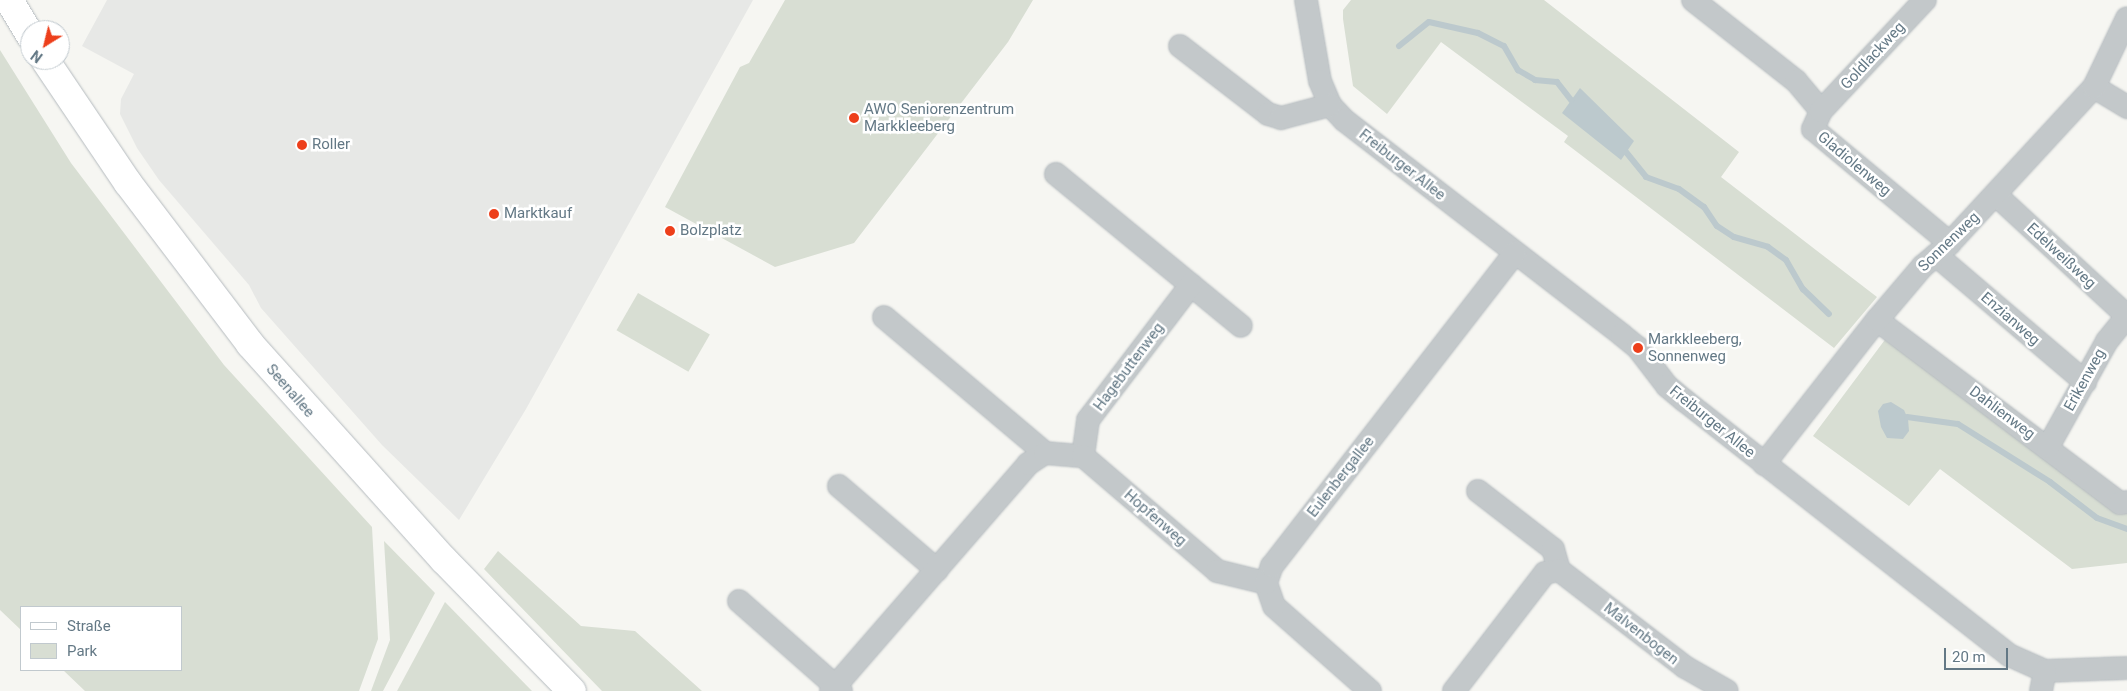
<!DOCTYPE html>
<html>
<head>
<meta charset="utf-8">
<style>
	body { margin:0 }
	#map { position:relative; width:2127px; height:691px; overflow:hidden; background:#f6f6f2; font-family:Roboto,sans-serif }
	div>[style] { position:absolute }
	.built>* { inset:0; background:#e7e8e6 }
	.green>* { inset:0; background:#d8ded3; transform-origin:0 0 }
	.water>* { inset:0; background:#bcc9cd }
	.stream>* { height:6px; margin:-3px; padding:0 3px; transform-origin:3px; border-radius:3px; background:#bcc9cd }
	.roads { filter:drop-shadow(0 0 1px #b5bbbf) drop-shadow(0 0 1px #b5bbbf) }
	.street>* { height:22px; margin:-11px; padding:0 11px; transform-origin:11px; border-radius:11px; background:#c3c8ca }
	.secondary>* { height:28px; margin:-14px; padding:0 14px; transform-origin:14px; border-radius:14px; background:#fff }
	.dots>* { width:14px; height:14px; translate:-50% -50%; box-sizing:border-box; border:2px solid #fff; border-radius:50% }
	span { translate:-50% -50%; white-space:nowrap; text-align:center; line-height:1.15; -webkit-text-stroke:5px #fff; paint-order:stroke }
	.street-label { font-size:15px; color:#637885 }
	.poi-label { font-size:15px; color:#637885 }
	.left { translate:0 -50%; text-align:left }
	.legend { position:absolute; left:20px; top:606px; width:162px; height:65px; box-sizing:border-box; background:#fff; border:1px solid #c1c9ce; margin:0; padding:6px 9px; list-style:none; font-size:15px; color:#637885 }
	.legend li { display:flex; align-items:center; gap:10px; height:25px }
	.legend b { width:25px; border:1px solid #c1c9ce }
	.north { position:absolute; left:20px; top:20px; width:50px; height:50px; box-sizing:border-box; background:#fff; border:1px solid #c1c9ce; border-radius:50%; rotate:216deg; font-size:14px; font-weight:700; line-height:20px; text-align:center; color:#637885 }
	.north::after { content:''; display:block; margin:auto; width:18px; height:22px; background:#ed3f1b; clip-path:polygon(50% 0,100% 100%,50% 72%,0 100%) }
	.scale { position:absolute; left:1944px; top:648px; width:64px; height:22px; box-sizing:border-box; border:2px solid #637885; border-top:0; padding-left:6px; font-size:15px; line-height:18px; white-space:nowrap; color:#637885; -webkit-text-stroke:4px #fff; paint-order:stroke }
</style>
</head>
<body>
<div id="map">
	<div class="built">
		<i style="clip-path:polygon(107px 0,753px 0,526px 409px,459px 520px,382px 445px,261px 308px,249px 285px,159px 180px,137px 148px,120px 114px,121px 99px,134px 74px,82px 46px)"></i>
	</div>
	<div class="green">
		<i style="clip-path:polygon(785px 0,1033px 0,1008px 42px,854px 243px,775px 267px,665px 207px,740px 67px,749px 63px)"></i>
		<i style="clip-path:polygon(1351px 0,1544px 0,1739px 152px,1721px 177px,1877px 297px,1834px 348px,1564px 142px,1568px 136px,1441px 42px,1387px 114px,1353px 86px,1343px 19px,1343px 10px)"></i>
		<i style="clip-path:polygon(0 50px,71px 163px,224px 365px,372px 527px,378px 639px,359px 691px,85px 691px,63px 670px,181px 670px,181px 607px,21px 607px,21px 630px,0 610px)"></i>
		<i style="left:638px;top:293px;width:83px;height:43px;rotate:30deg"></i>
		<i style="clip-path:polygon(1887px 337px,2127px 509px,2127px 563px,2072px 569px,1940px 469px,1909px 506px,1813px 436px)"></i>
		<i style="clip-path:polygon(384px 541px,435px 593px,383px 691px,371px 691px,390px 640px)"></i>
		<i style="clip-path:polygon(498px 551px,581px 626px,635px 631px,702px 691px,602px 691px,484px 569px)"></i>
		<i style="clip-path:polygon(445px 602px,532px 691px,397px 691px)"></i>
	</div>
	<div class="water">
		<i style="clip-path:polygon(1580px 88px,1634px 141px,1621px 160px,1562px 113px)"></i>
		<i style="clip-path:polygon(1891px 402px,1904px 410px,1908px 419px,1909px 431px,1903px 439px,1887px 438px,1881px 427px,1878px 411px,1883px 404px)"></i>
	</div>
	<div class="stream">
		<i style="left:1399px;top:46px;width:38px;rotate:-39deg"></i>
		<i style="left:1429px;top:22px;width:50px;rotate:12.7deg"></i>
		<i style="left:1478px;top:33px;width:29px;rotate:27deg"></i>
		<i style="left:1504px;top:46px;width:28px;rotate:60deg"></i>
		<i style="left:1518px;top:70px;width:20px;rotate:30deg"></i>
		<i style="left:1535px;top:80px;width:22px;rotate:5deg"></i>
		<i style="left:1557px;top:82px;width:23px;rotate:52deg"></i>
		<i style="left:1626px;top:152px;width:32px;rotate:51deg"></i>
		<i style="left:1646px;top:177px;width:35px;rotate:20deg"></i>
		<i style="left:1679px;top:189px;width:31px;rotate:36deg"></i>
		<i style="left:1704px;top:207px;width:23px;rotate:56deg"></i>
		<i style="left:1717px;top:226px;width:20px;rotate:33deg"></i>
		<i style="left:1734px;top:237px;width:35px;rotate:16deg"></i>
		<i style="left:1768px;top:247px;width:22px;rotate:36deg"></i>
		<i style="left:1786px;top:260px;width:34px;rotate:60deg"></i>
		<i style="left:1803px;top:289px;width:36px;rotate:44deg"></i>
		<i style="left:1907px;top:417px;width:51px;rotate:7.8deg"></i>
		<i style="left:1958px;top:424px;width:109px;rotate:32.2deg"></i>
		<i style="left:2050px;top:482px;width:59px;rotate:37.5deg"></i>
		<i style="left:2097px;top:518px;width:32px;rotate:20deg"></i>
	</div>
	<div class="roads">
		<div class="street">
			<i style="left:1306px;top:0;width:82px;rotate:80.2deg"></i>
			<i style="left:1320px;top:81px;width:26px;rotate:67deg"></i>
			<i style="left:1330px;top:105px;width:21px;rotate:47deg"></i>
			<i style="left:1344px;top:120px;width:351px;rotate:37.7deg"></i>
			<i style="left:1622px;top:335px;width:21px;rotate:39deg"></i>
			<i style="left:1638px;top:348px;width:48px;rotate:52.7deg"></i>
			<i style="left:1667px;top:386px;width:23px;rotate:40deg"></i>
			<i style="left:1685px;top:401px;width:412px;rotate:38.1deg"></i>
			<i style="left:2009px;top:655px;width:39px;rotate:24deg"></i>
			<i style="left:2045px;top:671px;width:82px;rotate:-2.1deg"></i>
			<i style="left:1693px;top:0;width:131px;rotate:38.2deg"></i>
			<i style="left:1796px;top:81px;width:39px;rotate:50deg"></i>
			<i style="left:1821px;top:111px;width:20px;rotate:114deg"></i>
			<i style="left:1813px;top:129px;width:178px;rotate:39.8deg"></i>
			<i style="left:1180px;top:46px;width:111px;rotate:37.7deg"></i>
			<i style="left:1268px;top:114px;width:14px;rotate:17deg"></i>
			<i style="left:1281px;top:118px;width:51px;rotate:-14.9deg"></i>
			<i style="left:2094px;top:87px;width:39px;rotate:31deg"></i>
			<i style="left:1821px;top:111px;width:152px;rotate:-46.9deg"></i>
			<i style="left:1056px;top:174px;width:239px;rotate:39.4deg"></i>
			<i style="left:1996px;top:195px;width:178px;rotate:42.7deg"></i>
			<i style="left:1936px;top:255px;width:196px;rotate:40.4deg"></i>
			<i style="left:884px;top:317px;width:211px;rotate:40.2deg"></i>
			<i style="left:1877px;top:320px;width:304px;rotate:37deg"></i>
			<i style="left:2120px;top:503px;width:7px;rotate:-8deg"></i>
			<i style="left:2048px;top:447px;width:121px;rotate:-60.9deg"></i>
			<i style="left:2107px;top:341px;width:32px;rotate:-51deg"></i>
			<i style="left:1083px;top:456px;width:36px;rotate:-82deg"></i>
			<i style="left:1088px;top:420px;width:170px;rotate:-52.7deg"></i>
			<i style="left:1764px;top:464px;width:183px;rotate:-51.9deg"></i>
			<i style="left:1877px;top:320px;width:71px;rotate:-49.6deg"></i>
			<i style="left:1923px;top:266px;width:35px;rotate:-40deg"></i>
			<i style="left:1950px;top:243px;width:212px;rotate:-47.3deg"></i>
			<i style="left:2094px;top:87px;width:76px;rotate:-64.4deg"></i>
			<i style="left:839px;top:486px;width:129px;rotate:40.6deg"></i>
			<i style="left:1478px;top:491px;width:95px;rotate:37.7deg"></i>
			<i style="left:1553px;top:549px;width:22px;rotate:74deg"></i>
			<i style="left:739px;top:601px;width:136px;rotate:41.4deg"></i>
			<i style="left:831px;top:691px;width:301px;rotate:-49deg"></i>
			<i style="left:1028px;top:464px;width:20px;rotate:-33deg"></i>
			<i style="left:1045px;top:453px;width:38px;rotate:5deg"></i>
			<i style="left:1083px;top:456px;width:177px;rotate:40.6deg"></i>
			<i style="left:1217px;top:571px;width:50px;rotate:13.8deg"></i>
			<i style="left:1370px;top:691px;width:128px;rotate:-138.5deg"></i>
			<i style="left:1274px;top:606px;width:24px;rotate:-109deg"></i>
			<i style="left:1266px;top:583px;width:18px;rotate:-71deg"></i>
			<i style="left:1272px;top:566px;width:396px;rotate:-52.2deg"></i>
			<i style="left:1454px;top:691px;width:149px;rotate:-52.4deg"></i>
			<i style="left:1545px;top:573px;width:14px;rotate:-12deg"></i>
			<i style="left:1559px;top:570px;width:159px;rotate:37.6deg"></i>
			<i style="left:1685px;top:667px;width:48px;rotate:29.7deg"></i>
			<i style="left:2041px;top:691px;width:20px;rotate:-79deg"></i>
		</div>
		<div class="secondary">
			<i style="left:9px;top:0;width:41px;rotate:59deg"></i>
			<i style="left:45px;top:60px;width:148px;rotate:56deg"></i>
			<i style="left:128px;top:183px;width:202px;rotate:52.8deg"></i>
			<i style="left:250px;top:344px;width:290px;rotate:48.1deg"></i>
			<i style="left:444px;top:560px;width:183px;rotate:45.7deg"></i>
		</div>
	</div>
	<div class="dots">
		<i style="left:854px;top:118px;background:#ed3f1b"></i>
		<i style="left:302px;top:145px;background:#ed3f1b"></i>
		<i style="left:494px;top:214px;background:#ed3f1b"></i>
		<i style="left:670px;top:231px;background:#ed3f1b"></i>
		<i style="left:1638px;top:348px;background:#ed3f1b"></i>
	</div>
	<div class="street-label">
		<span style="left:1873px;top:56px;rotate:-47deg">Goldlackweg</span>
		<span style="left:1854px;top:164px;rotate:40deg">Gladiolenweg</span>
		<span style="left:1402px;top:165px;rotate:38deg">Freiburger Allee</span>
		<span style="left:1949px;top:242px;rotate:-44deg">Sonnenweg</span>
		<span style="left:2061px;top:256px;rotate:43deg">Edelweißweg</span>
		<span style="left:2010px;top:319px;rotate:41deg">Enzianweg</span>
		<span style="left:1129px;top:367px;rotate:-53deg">Hagebuttenweg</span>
		<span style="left:2085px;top:380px;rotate:-61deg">Erikenweg</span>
		<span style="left:290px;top:391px;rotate:49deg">Seenallee</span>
		<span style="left:2002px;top:413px;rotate:37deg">Dahlienweg</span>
		<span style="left:1712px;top:422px;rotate:39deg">Freiburger Allee</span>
		<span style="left:1341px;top:477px;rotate:-52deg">Eulenbergallee</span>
		<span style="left:1155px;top:518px;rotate:41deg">Hopfenweg</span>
		<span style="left:1641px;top:634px;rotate:38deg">Malvenbogen</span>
	</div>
	<div class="poi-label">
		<span class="left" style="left:864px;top:118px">AWO Seniorenzentrum<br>Markkleeberg</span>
		<span class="left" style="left:312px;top:145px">Roller</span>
		<span class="left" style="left:504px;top:214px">Marktkauf</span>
		<span class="left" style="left:680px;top:231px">Bolzplatz</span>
		<span class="left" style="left:1648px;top:348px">Markkleeberg,<br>Sonnenweg</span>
	</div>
	<ul class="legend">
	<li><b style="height:6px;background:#fff"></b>Straße</li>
	<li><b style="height:14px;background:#d8ded3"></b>Park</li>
	</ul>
	<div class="north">N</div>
	<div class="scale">20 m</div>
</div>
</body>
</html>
